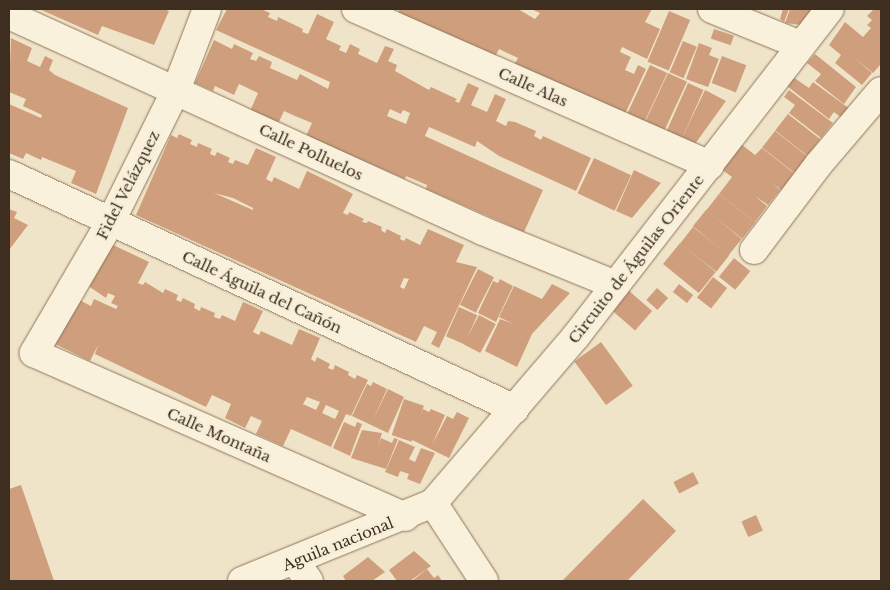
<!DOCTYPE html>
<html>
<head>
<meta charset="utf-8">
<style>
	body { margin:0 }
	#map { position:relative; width:890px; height:590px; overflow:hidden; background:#f0e4c8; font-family:"Libre Baskerville",serif }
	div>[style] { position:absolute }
	.building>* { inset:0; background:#cf9f7d; transform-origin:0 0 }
	.roads { filter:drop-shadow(0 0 1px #8d765c) drop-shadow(0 0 1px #8d765c) }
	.minor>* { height:28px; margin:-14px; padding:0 14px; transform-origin:14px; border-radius:14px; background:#faf1dc }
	span { translate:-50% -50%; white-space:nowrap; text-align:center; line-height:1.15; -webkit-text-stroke:5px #f7eed8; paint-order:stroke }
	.street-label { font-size:15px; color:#3d2e20 }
	.frame { position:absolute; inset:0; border:10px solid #3d2e20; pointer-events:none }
</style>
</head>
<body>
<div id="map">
	<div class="building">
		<i style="clip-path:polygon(39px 9px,163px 9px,169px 11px,154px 45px,102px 26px,98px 35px)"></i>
		<i style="clip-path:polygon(evenodd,227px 9px,261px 9px,270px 13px,268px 17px,277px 21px,278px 17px,303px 29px,302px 32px,308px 34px,317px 14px,334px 22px,326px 39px,341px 46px,339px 50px,346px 53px,350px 44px,360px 49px,358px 54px,377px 63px,385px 46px,394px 49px,388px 61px,397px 65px,395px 71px,429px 90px,431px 87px,457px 99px,455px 101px,459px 103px,468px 83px,479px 88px,471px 105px,487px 112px,495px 94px,506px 99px,496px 121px,506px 126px,508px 121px,515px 122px,536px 131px,534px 136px,541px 140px,543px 136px,591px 158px,576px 191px,499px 156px,477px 141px,475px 147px,429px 127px,425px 136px,543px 190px,524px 232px,426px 189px,427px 185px,406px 176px,405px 179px,306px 136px,312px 123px,295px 116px,284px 111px,278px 124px,250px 111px,258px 93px,239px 84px,234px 95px,215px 86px,213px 91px,195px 83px,214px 40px,232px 49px,234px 44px,253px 53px,250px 59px,256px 61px,259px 56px,272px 62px,270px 68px,297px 80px,300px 74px,328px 89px,330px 82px,216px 30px,227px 9px,390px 109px,401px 114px,403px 110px,410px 113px,406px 124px,387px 116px,390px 109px)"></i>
		<i style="clip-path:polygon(400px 9px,518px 9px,535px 19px,540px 13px,531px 9px,652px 9px,645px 22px,660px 29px,647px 59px,622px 47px,620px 52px,631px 57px,625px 70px,634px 74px,638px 65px,646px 69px,625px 114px,514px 65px,518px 58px,499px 49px,495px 57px,398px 13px)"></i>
		<i style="clip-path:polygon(783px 9px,789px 9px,784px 22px,780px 19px)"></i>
		<i style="clip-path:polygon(790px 9px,814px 9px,801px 25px,785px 23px)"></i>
		<i style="clip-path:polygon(874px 9px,881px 9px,881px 64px,873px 73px,854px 58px,872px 73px,862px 85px,835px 63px,841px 55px,829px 45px,845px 22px,863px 37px,871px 28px,867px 25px,872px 20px,867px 16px)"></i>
		<i style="left:669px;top:11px;width:23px;height:55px;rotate:23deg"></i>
		<i style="left:714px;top:29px;width:21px;height:10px;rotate:19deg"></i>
		<i style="clip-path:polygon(11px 38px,32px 48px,27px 61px,40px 67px,45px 56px,53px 60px,49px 70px,55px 75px,128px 108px,96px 194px,71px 183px,76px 171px,42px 157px,41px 160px,26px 153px,23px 159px,9px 153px,9px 104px,41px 118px,42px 115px,23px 106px,26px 99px,9px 92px)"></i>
		<i style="left:683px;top:41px;width:15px;height:34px;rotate:23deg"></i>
		<i style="clip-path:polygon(699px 43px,712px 48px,709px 55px,719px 59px,708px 87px,686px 79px)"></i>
		<i style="clip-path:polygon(815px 54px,856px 87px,844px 104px,815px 81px,821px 74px,807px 63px)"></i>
		<i style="left:722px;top:56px;width:26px;height:29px;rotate:21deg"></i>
		<i style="left:650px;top:65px;width:19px;height:55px;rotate:25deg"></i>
		<i style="left:668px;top:73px;width:21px;height:55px;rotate:25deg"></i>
		<i style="clip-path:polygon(793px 77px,809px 88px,813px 82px,850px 109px,842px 118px,834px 112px,829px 119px,787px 86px)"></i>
		<i style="left:688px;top:83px;width:17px;height:55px;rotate:24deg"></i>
		<i style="clip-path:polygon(705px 90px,726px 101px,695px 144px,682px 138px)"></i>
		<i style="clip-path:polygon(789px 90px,833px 123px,821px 138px,789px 113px,795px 105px,784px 97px)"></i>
		<i style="left:788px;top:114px;width:41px;height:21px;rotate:38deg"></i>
		<i style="left:775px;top:131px;width:41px;height:21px;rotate:38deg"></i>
		<i style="clip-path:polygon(evenodd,179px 134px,192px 140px,190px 144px,197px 147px,198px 143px,212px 149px,210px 154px,215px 156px,217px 152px,230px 158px,228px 162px,233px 164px,235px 160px,248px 165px,256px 148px,276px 157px,266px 179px,272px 182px,274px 177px,299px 189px,307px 171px,336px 185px,353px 194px,343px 213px,348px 215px,349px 212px,364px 219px,362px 222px,367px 223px,368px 221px,382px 227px,381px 230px,385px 233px,387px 229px,401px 236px,400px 239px,404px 241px,406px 238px,420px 245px,428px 229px,464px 245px,456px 262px,477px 267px,439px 348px,431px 344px,437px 332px,424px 326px,416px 342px,136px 215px,171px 135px,177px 138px,179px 134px,214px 193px,233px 198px,253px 208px,253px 210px,214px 193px,179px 134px,404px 278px,409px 279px,404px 289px,400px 287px,404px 278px)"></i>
		<i style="clip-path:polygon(737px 141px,755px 155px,762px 148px,794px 173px,781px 190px,772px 183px,780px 190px,768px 205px,755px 196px,767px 206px,755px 222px,719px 194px,732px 177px,721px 169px)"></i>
		<i style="left:594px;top:158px;width:41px;height:39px;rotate:25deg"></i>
		<i style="clip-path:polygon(634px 170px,661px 183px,632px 218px,616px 211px)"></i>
		<i style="left:719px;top:194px;width:46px;height:21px;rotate:38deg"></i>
		<i style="clip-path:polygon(9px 209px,17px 212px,14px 218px,28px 225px,9px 250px)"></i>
		<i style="left:706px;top:210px;width:46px;height:21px;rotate:39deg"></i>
		<i style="left:693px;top:227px;width:46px;height:21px;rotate:38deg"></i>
		<i style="clip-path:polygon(evenodd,107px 242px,149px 262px,138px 283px,143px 285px,145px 282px,163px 293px,165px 289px,178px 295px,176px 300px,181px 302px,183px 298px,195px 304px,194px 308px,200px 311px,201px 307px,215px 313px,214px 317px,220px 319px,222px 315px,235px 321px,243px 302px,263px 311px,253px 332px,259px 335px,261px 331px,292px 345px,299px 329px,320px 338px,311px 359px,315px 362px,317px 357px,330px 364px,328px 368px,333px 370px,335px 365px,349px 372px,348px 375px,355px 379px,357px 375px,368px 380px,351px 416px,346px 414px,331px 447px,291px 429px,283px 446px,256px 434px,262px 421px,251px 416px,245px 428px,225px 418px,231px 404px,212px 395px,206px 407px,95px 354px,98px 345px,90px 361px,49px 341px,70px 295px,91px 306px,94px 299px,116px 309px,118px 306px,111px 303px,115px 296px,108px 293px,106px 298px,87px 285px,107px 242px,307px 397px,320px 402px,316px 410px,303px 404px,307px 397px,107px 242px,326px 405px,339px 411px,335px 419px,322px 413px,326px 405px)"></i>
		<i style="left:680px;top:243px;width:46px;height:27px;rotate:39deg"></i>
		<i style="left:734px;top:258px;width:21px;height:24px;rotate:39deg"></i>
		<i style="left:478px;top:269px;width:18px;height:40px;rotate:27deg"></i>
		<i style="left:713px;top:277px;width:18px;height:26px;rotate:38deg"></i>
		<i style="clip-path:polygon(500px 279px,513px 286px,496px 322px,478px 313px,493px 281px,498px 283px)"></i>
		<i style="clip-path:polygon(552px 284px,570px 293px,532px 334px,517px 367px,485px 351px,500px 319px,514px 324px,499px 317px,514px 286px,542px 299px)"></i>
		<i style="left:679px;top:284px;width:18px;height:10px;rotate:38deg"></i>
		<i style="left:657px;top:288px;width:15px;height:16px;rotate:42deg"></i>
		<i style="left:628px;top:290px;width:32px;height:26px;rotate:41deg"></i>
		<i style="left:459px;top:307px;width:20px;height:32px;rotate:24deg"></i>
		<i style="left:479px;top:315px;width:19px;height:33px;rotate:28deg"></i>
		<i style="left:601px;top:342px;width:54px;height:33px;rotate:54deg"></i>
		<i style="clip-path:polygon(373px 382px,387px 389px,373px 420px,388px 389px,404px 397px,388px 433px,352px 416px,367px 384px,371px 386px)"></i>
		<i style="left:404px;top:399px;width:21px;height:38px;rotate:19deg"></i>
		<i style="clip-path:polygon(423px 409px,429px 412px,431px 409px,445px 415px,432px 445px,447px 416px,453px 419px,457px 412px,469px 418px,449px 458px,410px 439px)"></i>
		<i style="clip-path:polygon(344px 422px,355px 427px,357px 422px,362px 424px,350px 456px,333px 448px)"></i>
		<i style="clip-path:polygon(362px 430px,382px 433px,378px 446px,381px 438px,392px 443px,394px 438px,398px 439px,386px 469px,351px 458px)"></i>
		<i style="clip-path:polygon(399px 440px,415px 447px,409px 459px,415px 462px,421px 448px,435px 453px,420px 484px,407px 479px,409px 474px,400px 471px,398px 477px,385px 472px)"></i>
		<i style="left:693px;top:472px;width:13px;height:22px;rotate:63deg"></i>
		<i style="clip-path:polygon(21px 485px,54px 581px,9px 581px,9px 489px)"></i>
		<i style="clip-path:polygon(643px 499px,676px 531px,627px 581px,562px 581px)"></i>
		<i style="left:756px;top:515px;width:17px;height:16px;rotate:66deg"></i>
		<i style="clip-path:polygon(414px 551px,431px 566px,410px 581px,397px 581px,389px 570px)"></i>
		<i style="clip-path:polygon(368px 557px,385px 572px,372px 581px,346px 581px,343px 576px)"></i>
		<i style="clip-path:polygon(427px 569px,434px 578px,438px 575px,442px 581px,412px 581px)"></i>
	</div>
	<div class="roads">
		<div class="minor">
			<i style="left:207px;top:9px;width:87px;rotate:110.9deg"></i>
			<i style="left:176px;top:90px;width:146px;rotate:116.4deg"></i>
			<i style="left:111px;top:221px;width:153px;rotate:120.3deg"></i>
			<i style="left:34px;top:353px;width:406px;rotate:23.8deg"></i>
			<i style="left:356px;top:9px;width:387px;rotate:23.8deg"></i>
			<i style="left:712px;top:9px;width:95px;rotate:22.2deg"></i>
			<i style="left:9px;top:15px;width:521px;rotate:24.5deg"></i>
			<i style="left:483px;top:231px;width:143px;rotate:22.2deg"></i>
			<i style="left:9px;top:174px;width:558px;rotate:24.91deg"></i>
			<i style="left:754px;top:250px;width:106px;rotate:-53deg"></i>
			<i style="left:818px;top:165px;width:97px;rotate:-49.6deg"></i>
			<i style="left:433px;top:503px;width:93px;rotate:56.8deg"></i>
			<i style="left:295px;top:561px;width:24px;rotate:55deg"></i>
			<i style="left:242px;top:581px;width:206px;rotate:-22.2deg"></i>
			<i style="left:433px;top:503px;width:220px;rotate:-49.4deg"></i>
			<i style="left:576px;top:336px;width:414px;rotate:-52.2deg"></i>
		</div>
	</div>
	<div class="street-label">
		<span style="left:533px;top:87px;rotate:24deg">Calle Alas</span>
		<span style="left:311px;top:152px;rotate:25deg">Calle Polluelos</span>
		<span style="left:128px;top:185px;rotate:-63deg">Fidel Velázquez</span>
		<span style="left:636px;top:259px;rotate:-52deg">Circuito de Águilas Oriente</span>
		<span style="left:262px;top:292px;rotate:25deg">Calle Águila del Cañón</span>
		<span style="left:219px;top:435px;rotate:24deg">Calle Montaña</span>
		<span style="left:338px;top:544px;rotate:-22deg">Aguila nacional</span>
	</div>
	<div class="frame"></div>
</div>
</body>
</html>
